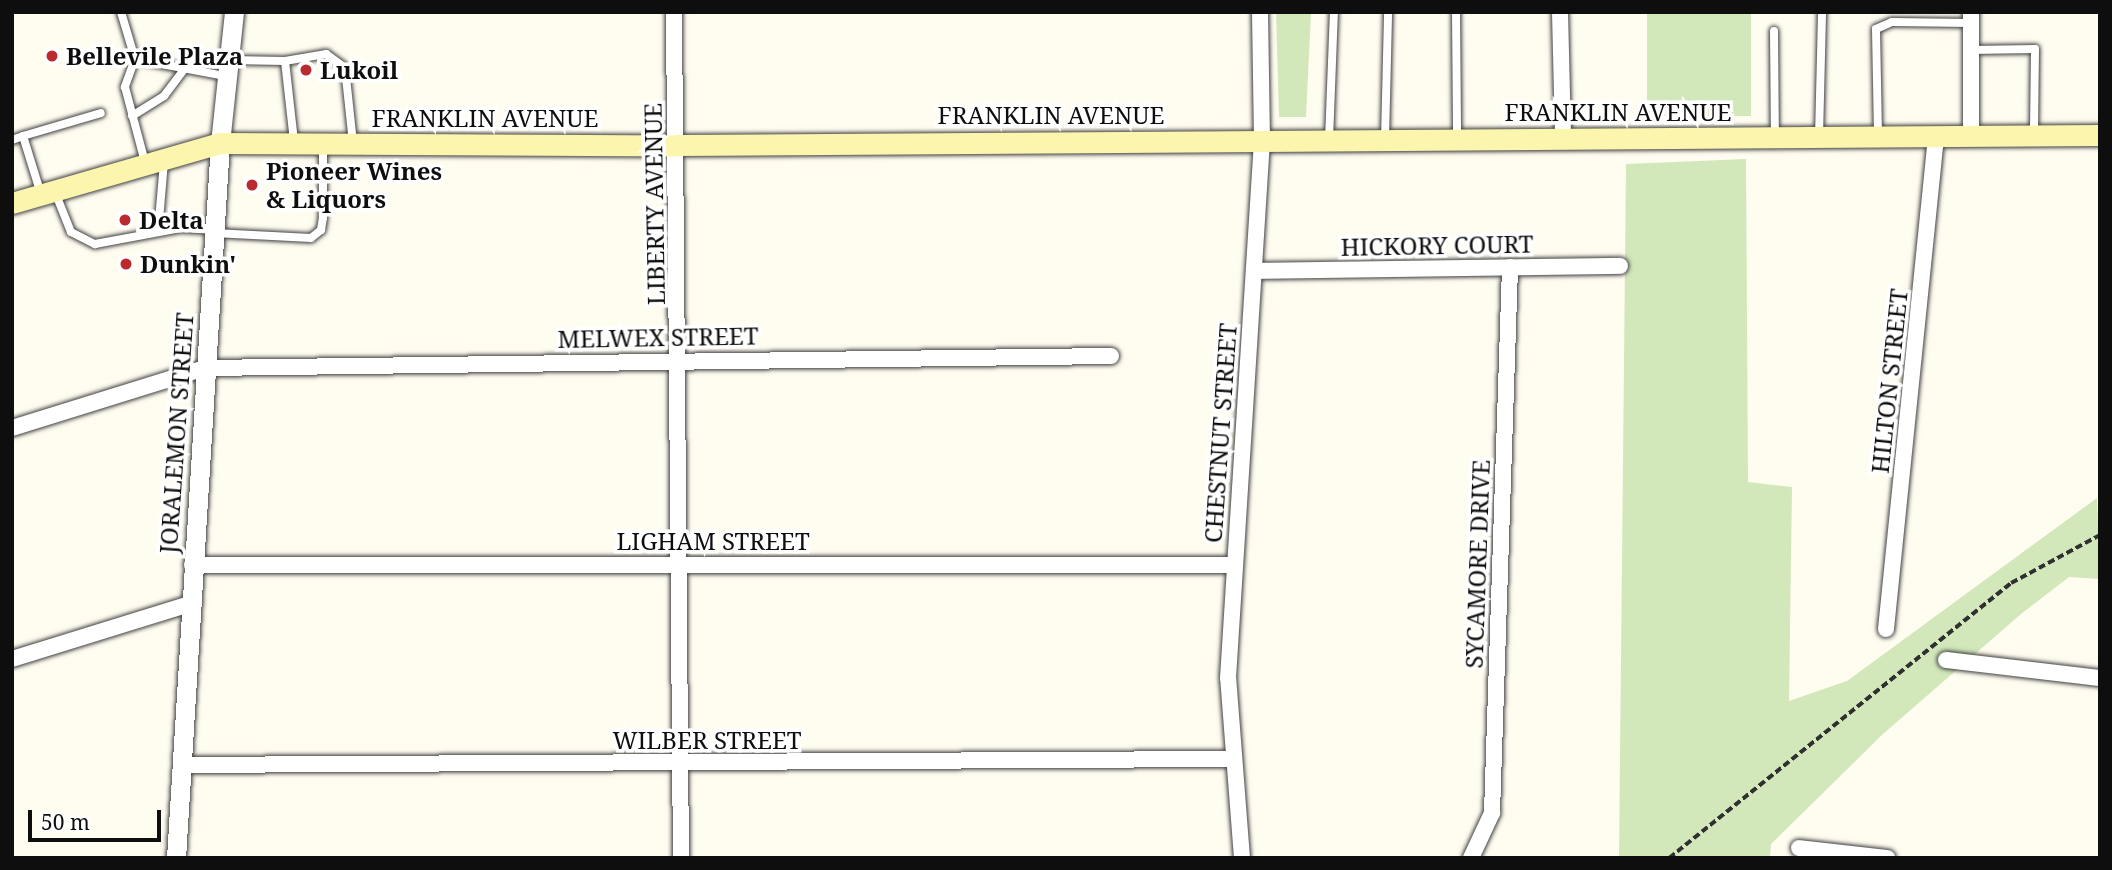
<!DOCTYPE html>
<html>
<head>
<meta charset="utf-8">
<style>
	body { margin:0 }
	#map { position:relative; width:2112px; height:870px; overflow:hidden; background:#fffcf0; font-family:"Noto Serif",serif }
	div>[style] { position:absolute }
	.green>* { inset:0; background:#d2e8bb; transform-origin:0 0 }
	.path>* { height:3.5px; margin-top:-1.75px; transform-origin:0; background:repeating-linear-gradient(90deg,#303030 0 7px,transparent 0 10.5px) }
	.roads { filter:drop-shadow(0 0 2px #414141) drop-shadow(0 0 2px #414141) }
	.service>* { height:8px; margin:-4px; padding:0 4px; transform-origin:4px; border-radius:4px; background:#fff }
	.minor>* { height:16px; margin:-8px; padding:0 8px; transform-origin:8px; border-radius:8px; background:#fff }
	.tertiary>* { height:19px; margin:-9.5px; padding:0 9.5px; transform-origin:9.5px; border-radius:9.5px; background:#fff }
	.secondary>* { height:21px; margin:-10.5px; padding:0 10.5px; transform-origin:10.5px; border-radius:10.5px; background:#fcf5ae }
	.dots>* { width:19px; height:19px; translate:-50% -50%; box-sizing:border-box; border:4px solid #fff; border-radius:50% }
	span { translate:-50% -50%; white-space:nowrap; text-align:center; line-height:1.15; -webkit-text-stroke:7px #fff; paint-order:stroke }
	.poi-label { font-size:24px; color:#0e0e0e; font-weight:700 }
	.left { translate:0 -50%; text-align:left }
	.street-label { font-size:24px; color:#0e0e0e }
	.frame { position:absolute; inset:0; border:14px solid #0e0e0e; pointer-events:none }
	.scale { position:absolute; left:28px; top:810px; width:133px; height:32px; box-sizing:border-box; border:4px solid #0e0e0e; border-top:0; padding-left:9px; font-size:21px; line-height:24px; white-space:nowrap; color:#0e0e0e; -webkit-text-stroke:5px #fff; paint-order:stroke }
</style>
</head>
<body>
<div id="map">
	<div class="green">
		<i style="clip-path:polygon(1276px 12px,1311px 12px,1306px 117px,1279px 117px)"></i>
		<i style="left:1647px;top:12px;width:104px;height:104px"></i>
		<i style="clip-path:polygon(1746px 159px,1748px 482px,1792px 487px,1789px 701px,1847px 681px,2097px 498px,2100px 579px,2069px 577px,2021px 614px,1883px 734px,1771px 844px,1770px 858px,1619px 858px,1626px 164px)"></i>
	</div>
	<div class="path">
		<i style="left:1669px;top:858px;width:439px;rotate:-38.8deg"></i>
		<i style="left:2011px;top:583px;width:101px;rotate:-28.3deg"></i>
	</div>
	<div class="roads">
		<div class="service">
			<i style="left:121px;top:12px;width:49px;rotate:73.4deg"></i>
			<i style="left:135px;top:59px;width:30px;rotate:110deg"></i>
			<i style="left:125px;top:87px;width:78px;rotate:75.1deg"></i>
			<i style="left:1456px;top:12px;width:127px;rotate:89.5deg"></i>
			<i style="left:1774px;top:31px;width:106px;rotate:89.5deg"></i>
			<i style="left:1971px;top:50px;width:64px;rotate:-0.9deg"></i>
			<i style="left:2035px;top:49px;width:87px;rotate:90.7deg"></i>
			<i style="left:135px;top:59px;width:92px;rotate:10.7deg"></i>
			<i style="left:229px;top:60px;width:56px;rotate:1deg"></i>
			<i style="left:285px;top:61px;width:42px;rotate:-9.7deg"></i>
			<i style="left:326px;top:54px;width:24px;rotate:36deg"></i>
			<i style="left:345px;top:68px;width:75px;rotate:83.9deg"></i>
			<i style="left:285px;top:61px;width:81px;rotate:83.6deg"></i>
			<i style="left:132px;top:116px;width:38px;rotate:-32deg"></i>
			<i style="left:164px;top:96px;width:34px;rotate:-53deg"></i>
			<i style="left:1878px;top:134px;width:105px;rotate:-91.1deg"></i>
			<i style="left:1876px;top:29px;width:17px;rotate:-24deg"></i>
			<i style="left:1892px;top:22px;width:79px;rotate:0.7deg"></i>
			<i style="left:23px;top:136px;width:81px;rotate:-16.4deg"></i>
			<i style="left:1819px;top:137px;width:125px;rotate:-88.6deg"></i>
			<i style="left:1385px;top:139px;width:127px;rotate:-88.6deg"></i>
			<i style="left:12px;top:140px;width:12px;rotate:-20deg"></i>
			<i style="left:23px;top:136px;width:61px;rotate:72.8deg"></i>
			<i style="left:1329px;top:140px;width:128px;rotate:-87.8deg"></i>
			<i style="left:55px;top:192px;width:43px;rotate:68.2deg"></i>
			<i style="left:71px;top:232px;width:27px;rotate:27deg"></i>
			<i style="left:95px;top:244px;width:87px;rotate:-10.5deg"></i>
			<i style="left:181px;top:228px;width:33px;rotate:3deg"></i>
			<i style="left:158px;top:232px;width:70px;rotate:-85.1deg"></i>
			<i style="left:214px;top:233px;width:97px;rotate:3deg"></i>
			<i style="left:311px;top:238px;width:13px;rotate:-39deg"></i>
			<i style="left:321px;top:230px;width:12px;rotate:-81deg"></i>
			<i style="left:323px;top:218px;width:74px;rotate:-90deg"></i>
		</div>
		<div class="minor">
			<i style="left:674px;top:12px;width:846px;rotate:89.53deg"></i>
			<i style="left:1560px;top:12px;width:127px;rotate:88.6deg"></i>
			<i style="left:1971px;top:12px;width:124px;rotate:90deg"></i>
			<i style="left:1256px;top:271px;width:364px;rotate:-0.8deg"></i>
			<i style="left:12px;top:428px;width:202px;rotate:-17.3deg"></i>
			<i style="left:205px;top:368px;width:906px;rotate:-0.76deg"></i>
			<i style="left:192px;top:565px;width:1041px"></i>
			<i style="left:1886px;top:629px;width:496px;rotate:-84.2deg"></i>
			<i style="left:12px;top:659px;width:186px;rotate:-17.2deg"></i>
			<i style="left:1946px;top:660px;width:155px;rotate:6.7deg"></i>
			<i style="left:181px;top:765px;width:1051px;rotate:-0.33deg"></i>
			<i style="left:1799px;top:848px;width:89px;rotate:6.5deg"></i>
			<i style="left:1242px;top:858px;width:181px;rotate:-94.4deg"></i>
			<i style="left:1228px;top:678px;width:539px;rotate:-86.38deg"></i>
			<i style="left:1262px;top:140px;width:128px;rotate:-90.9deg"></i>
			<i style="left:1471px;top:858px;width:50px;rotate:-65deg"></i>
			<i style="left:1492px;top:813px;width:546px;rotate:-88.11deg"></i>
		</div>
		<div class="tertiary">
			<i style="left:176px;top:858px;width:716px;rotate:-86.48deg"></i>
			<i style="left:220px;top:143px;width:132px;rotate:-83.9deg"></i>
		</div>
		<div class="secondary">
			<i style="left:12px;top:203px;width:216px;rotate:-16.1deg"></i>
			<i style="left:220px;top:143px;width:457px;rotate:0.3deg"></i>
			<i style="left:677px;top:145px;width:1423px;rotate:-0.4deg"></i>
		</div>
	</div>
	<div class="dots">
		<i style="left:52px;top:56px;background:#bb2a2e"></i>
		<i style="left:306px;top:70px;background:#bb2a2e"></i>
		<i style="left:252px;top:185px;background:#bb2a2e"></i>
		<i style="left:125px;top:220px;background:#bb2a2e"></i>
		<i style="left:126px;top:264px;background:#bb2a2e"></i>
	</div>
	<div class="poi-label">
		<span class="left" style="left:66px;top:56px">Bellevile Plaza</span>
		<span class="left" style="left:320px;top:70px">Lukoil</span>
		<span class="left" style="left:266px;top:185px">Pioneer Wines<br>&amp; Liquors</span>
		<span class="left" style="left:139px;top:220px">Delta</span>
		<span class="left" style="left:140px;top:264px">Dunkin'</span>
	</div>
	<div class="street-label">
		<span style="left:1618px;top:112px">FRANKLIN AVENUE</span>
		<span style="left:1051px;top:115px">FRANKLIN AVENUE</span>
		<span style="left:485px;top:118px">FRANKLIN AVENUE</span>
		<span style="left:654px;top:204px;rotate:-91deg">LIBERTY AVENUE</span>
		<span style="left:1437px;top:245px;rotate:-1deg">HICKORY COURT</span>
		<span style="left:658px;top:337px;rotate:-1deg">MELWEX STREET</span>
		<span style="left:1889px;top:381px;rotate:-84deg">HILTON STREET</span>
		<span style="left:176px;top:433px;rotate:-86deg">JORALEMON STREET</span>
		<span style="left:1220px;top:433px;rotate:-86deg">CHESTNUT STREET</span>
		<span style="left:713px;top:541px">LIGHAM STREET</span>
		<span style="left:1477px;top:564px;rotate:-88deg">SYCAMORE DRIVE</span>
		<span style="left:707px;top:740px">WILBER STREET</span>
	</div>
	<div class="frame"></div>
	<div class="scale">50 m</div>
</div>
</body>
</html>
